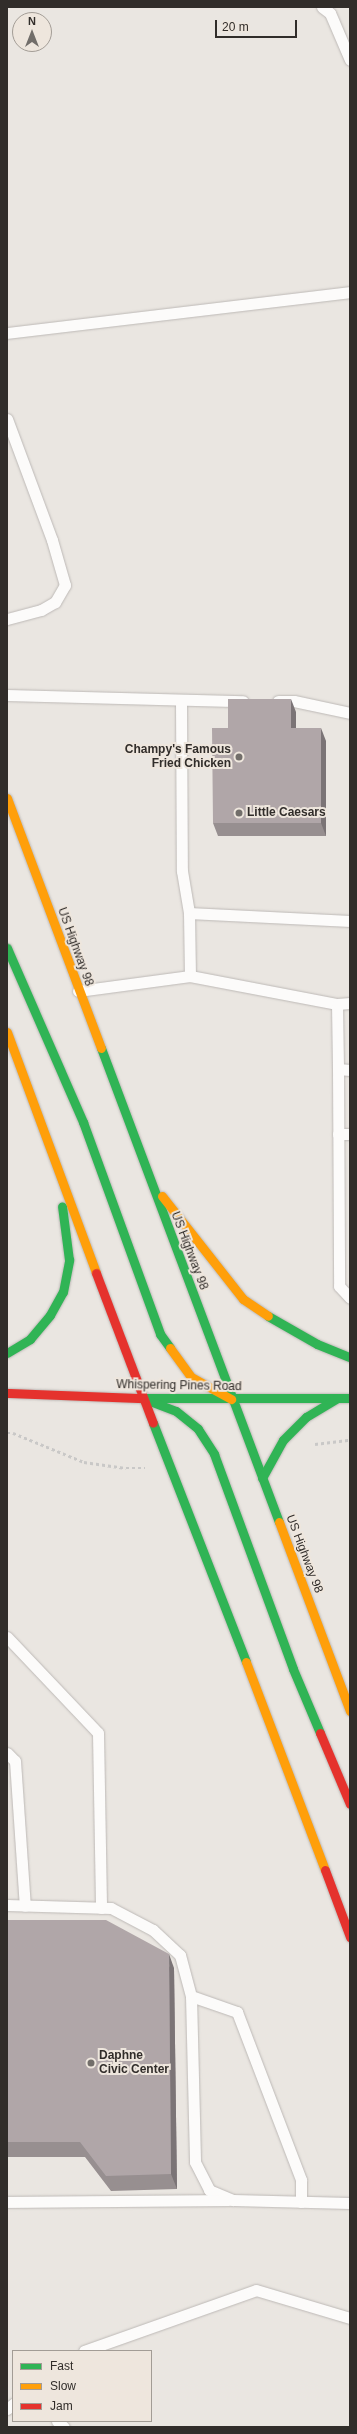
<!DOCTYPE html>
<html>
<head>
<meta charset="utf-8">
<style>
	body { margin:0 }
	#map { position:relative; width:357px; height:2434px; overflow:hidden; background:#eae6e1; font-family:Arial,sans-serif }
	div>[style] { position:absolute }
	.path>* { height:2.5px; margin-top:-1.25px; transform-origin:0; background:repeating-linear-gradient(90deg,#c9c8c7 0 3px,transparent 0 6px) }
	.roads { filter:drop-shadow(0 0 1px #bdb9b6) drop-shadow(0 0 1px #bdb9b6) }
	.lane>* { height:11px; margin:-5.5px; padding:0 5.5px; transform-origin:5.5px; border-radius:5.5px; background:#fcfbfa }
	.fast>* { height:9px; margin:-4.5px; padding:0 4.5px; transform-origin:4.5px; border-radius:4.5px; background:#30b455 }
	.slow>* { height:9px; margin:-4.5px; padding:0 4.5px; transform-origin:4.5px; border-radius:4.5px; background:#ff9f0a }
	.jam>* { height:9px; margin:-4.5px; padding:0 4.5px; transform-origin:4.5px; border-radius:4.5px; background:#e5322d }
	.wall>* { inset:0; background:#978f90 }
	.shaded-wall>* { inset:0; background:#7b7476 }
	.building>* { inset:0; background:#b0a6a8 }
	.dots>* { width:11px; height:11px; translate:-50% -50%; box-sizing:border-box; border:2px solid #eee6dd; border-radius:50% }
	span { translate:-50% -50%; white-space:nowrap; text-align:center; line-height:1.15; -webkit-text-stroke:4px #eee6dd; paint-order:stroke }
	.poi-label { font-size:12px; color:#312d2a; font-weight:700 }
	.right { translate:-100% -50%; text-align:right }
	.left { translate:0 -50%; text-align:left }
	.street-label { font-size:12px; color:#312d2a }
	.frame { position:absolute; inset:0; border:8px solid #312d2a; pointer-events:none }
	.legend { position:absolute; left:12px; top:2350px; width:140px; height:72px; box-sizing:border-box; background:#eee6dd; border:1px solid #a29c95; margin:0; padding:5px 7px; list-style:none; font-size:12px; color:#312d2a }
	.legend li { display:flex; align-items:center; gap:8px; height:20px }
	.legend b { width:20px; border:1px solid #a29c95 }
	.north { position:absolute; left:12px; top:12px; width:40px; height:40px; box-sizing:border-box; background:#eee6dd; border:1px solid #a29c95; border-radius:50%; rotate:0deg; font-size:11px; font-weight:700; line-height:16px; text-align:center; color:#312d2a }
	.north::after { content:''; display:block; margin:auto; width:14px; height:18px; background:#726e6a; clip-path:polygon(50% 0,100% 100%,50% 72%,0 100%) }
	.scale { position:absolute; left:215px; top:20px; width:82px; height:18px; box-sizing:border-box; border:2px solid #312d2a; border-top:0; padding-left:5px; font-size:12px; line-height:14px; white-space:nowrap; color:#312d2a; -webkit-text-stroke:3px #eee6dd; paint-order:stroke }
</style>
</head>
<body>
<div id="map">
	<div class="path">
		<i style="left:7px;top:1433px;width:6px"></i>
		<i style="left:13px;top:1433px;width:77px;rotate:22.2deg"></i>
		<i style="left:84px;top:1462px;width:42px;rotate:8.1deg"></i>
		<i style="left:126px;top:1468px;width:19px"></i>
		<i style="left:315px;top:1444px;width:35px;rotate:-7deg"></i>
	</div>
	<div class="roads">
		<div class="lane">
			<i style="left:322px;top:7px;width:10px;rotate:37deg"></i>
			<i style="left:330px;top:13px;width:51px;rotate:66.9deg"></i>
			<i style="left:7px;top:333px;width:345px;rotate:-6.8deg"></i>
			<i style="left:7px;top:419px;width:129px;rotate:69.6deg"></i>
			<i style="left:52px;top:540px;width:47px;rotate:73.9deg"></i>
			<i style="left:65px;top:585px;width:20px;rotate:120deg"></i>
			<i style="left:55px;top:602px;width:16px;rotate:150deg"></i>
			<i style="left:41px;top:610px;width:35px;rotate:165deg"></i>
			<i style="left:7px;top:695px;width:236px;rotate:1.5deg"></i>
			<i style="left:181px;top:701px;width:170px;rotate:89.7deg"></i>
			<i style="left:182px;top:871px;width:43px;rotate:80.5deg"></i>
			<i style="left:189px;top:913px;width:63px;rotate:89.1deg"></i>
			<i style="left:278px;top:701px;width:16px"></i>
			<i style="left:294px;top:701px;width:57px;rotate:12.1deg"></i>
			<i style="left:189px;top:913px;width:161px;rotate:2.8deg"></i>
			<i style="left:78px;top:991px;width:113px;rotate:-7.6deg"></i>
			<i style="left:190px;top:976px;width:150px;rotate:10.8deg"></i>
			<i style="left:337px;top:1004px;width:65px;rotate:89.1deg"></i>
			<i style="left:338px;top:1069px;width:12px;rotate:5deg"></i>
			<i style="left:337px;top:1004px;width:13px;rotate:-4deg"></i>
			<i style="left:338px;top:1069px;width:217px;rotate:89.7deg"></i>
			<i style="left:339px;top:1286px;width:16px;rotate:47deg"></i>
			<i style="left:338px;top:1134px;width:12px"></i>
			<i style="left:7px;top:1637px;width:132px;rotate:46.5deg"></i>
			<i style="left:98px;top:1733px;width:175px;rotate:89deg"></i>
			<i style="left:7px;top:1753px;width:11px;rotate:45deg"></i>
			<i style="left:15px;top:1761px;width:145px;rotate:86.1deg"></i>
			<i style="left:7px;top:1905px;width:104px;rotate:1.7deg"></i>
			<i style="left:111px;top:1908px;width:47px;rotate:27.6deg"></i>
			<i style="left:153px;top:1930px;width:37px;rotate:43deg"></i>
			<i style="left:180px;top:1955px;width:42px;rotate:75deg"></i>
			<i style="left:191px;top:1996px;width:166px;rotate:88.6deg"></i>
			<i style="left:195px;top:2162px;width:31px;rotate:63deg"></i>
			<i style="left:209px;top:2190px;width:26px;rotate:23deg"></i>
			<i style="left:233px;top:2200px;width:117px;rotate:1.5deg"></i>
			<i style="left:191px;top:1996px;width:49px;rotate:19.2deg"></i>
			<i style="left:237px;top:2012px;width:180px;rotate:69.1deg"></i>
			<i style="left:301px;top:2180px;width:22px;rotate:90deg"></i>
			<i style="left:7px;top:2202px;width:221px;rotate:-0.5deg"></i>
			<i style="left:84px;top:2351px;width:182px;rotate:-19.5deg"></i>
			<i style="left:256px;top:2290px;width:98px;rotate:16.6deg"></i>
			<i style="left:7px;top:2409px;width:8px;rotate:-40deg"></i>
			<i style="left:57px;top:2421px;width:9px;rotate:41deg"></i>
		</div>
		<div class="fast">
			<i style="left:7px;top:948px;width:190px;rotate:66.4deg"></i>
			<i style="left:83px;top:1122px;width:226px;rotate:70deg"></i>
			<i style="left:160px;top:1334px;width:17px;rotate:54deg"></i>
			<i style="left:101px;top:1048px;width:506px;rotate:69.42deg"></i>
			<i style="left:268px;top:1316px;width:56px;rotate:29.7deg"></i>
			<i style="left:317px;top:1344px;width:35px;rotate:22deg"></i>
			<i style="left:7px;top:1353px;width:27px;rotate:-31deg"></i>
			<i style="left:30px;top:1339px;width:31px;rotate:-50deg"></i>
			<i style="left:50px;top:1315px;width:26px;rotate:-61deg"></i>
			<i style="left:63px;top:1292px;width:33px;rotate:-79deg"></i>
			<i style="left:69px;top:1260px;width:54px;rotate:-97.4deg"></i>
			<i style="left:140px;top:1398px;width:210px"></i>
			<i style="left:142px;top:1398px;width:36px;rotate:21deg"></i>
			<i style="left:176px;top:1411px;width:28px;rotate:39deg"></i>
			<i style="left:198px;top:1429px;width:30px;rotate:57deg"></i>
			<i style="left:214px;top:1454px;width:229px;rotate:69.8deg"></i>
			<i style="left:293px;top:1669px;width:69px;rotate:67.1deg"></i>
			<i style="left:153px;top:1423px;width:256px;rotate:68.7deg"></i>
			<i style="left:262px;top:1478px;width:43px;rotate:-61.1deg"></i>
			<i style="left:283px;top:1440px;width:33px;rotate:-45deg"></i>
			<i style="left:306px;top:1417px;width:37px;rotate:-31deg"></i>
		</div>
		<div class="slow">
			<i style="left:7px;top:798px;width:267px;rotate:69.4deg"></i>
			<i style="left:7px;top:1032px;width:257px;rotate:69.7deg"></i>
			<i style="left:162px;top:1196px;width:131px;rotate:51.8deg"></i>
			<i style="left:243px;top:1299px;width:30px;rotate:34deg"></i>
			<i style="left:170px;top:1348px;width:36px;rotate:54deg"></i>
			<i style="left:191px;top:1377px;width:46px;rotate:28.8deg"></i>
			<i style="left:279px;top:1522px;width:202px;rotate:69.4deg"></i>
			<i style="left:246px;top:1662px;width:222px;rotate:69.2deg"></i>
		</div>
		<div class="jam">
			<i style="left:96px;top:1273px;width:160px;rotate:69.2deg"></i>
			<i style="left:7px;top:1393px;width:133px;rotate:2.2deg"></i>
			<i style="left:320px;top:1733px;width:77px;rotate:67.1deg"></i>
			<i style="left:325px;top:1870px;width:72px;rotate:69.5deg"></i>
		</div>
	</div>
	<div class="wall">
		<i style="clip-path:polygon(296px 712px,296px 728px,326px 741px,326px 836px,218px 836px,213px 823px,228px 728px)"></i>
		<i style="clip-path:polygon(7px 1920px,174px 1968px,177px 2189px,111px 2191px,85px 2157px,7px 2157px)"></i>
	</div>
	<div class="shaded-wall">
		<i style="clip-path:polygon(291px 699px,296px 712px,296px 741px,291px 728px)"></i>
		<i style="clip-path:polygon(321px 728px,326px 741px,326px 836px,321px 823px)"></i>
		<i style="clip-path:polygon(169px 1954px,174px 1968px,177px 2189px,171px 2174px)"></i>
	</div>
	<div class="building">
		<i style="clip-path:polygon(228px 699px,291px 699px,291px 728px,321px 728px,321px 823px,213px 823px,212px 728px,228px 728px)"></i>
		<i style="clip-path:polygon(7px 1920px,106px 1920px,169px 1954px,171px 2174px,106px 2176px,80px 2142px,7px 2142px)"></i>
	</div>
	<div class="dots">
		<i style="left:239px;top:757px;background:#726e6a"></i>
		<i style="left:239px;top:813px;background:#726e6a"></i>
		<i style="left:91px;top:2063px;background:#726e6a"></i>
	</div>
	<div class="poi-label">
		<span class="right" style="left:231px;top:757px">Champy's Famous<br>Fried Chicken</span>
		<span class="left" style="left:247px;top:813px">Little Caesars</span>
		<span class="left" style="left:99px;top:2063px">Daphne<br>Civic Center</span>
	</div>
	<div class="street-label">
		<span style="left:75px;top:947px;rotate:70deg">US Highway 98</span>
		<span style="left:189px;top:1251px;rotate:69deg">US Highway 98</span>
		<span style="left:179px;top:1386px;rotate:1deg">Whispering Pines Road</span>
		<span style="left:304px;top:1554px;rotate:69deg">US Highway 98</span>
	</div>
	<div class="frame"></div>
	<ul class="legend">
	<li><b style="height:5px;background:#30b455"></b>Fast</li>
	<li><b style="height:5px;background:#ff9f0a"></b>Slow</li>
	<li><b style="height:5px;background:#e5322d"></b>Jam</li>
	</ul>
	<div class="north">N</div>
	<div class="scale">20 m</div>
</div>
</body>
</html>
